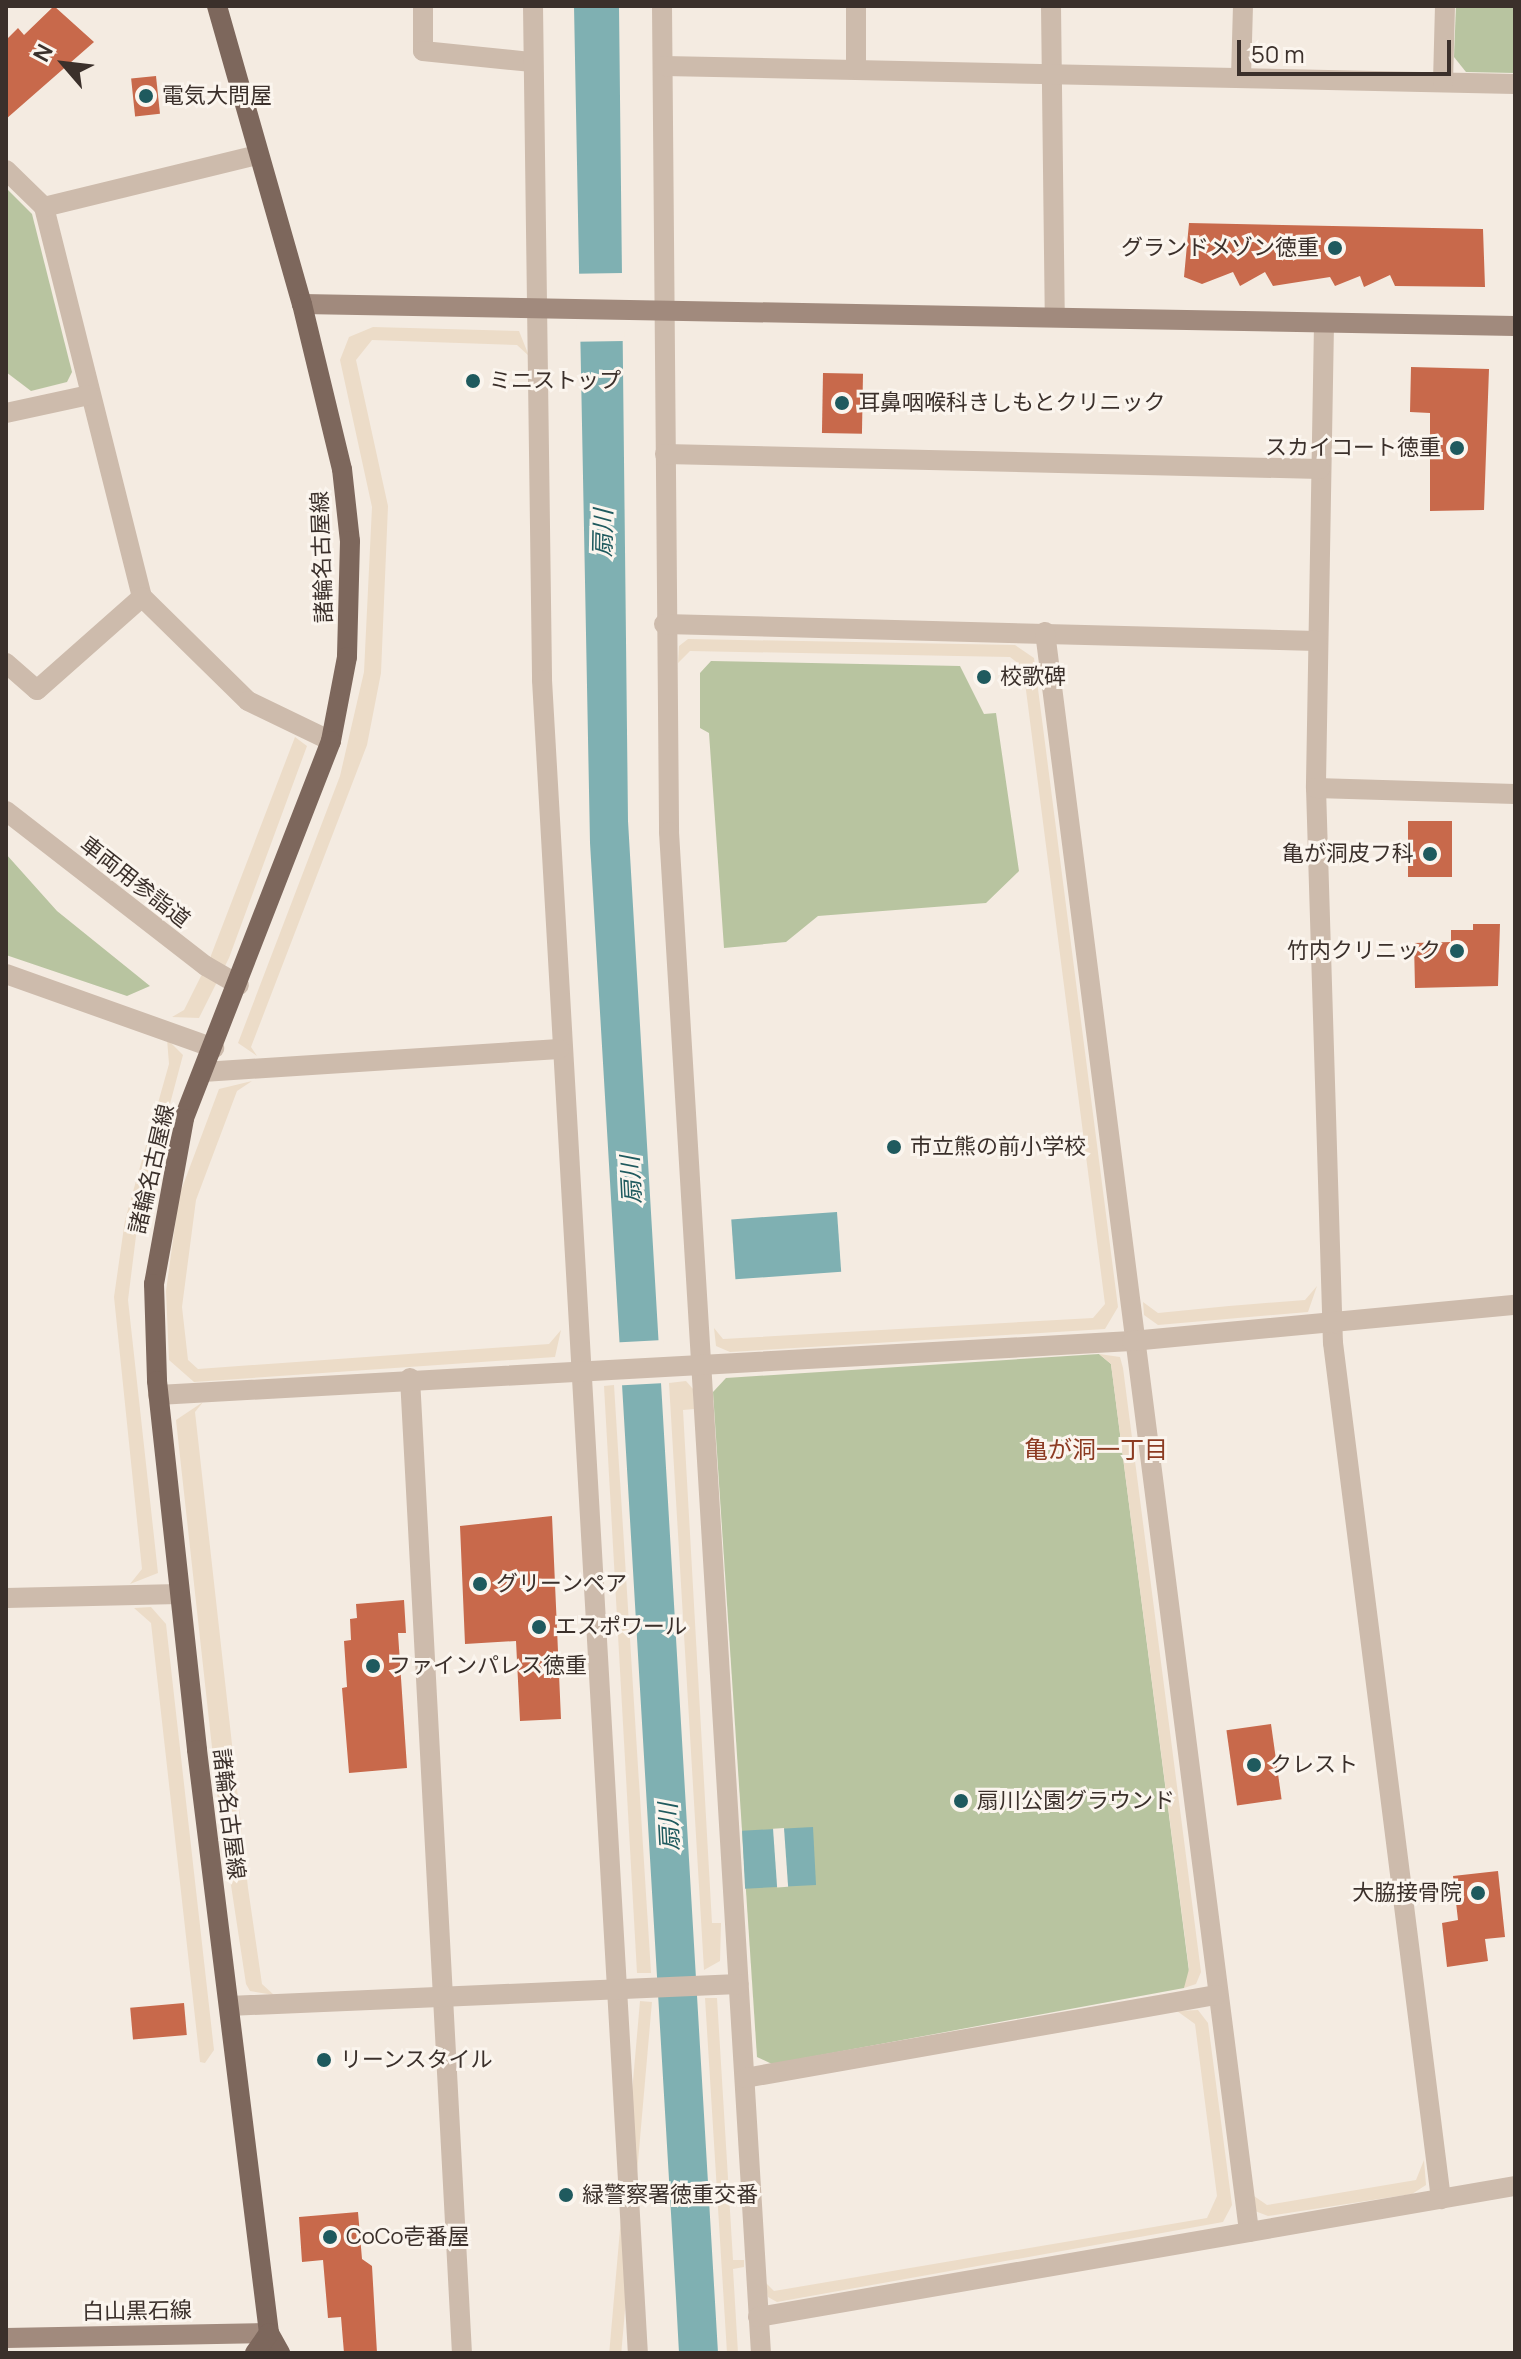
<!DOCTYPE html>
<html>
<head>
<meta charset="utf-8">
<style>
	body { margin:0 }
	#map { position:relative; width:1521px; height:2359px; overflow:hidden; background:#f4ebe1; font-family:Manrope,"Noto Sans JP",sans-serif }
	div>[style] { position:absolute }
	.green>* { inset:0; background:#b8c4a0 }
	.plaza>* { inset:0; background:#ecdcc8; transform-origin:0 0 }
	.water>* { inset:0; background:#7fb0b2; transform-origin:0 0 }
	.pier>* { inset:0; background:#f4ebe1; transform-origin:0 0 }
	.building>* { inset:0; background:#c8694b; transform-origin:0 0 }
	.street>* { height:20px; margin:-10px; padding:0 10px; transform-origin:10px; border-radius:10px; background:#cdbbac }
	.secondary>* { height:20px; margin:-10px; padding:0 10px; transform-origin:10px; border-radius:10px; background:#a18a7d }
	.primary>* { height:20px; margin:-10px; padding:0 10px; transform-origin:10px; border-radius:10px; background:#7d675c }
	.dots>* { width:22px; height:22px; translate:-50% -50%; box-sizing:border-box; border:4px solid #fbf5ee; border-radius:50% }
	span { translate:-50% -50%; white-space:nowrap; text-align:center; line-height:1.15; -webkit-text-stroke:6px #fbf5ee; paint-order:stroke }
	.poi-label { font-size:22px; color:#3b302b }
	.left { translate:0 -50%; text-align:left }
	.right { translate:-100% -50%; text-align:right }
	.street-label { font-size:22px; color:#3b302b }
	.water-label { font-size:24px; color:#1f5a5e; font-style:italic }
	.neighbourhood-label { font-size:24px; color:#8c3b22 }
	.frame { position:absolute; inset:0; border:8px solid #3b302b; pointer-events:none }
	.north { position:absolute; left:24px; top:24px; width:80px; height:80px; -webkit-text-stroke:6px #fbf5ee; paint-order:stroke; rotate:298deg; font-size:22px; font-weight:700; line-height:32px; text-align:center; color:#3b302b }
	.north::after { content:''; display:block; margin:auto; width:28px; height:36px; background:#3b302b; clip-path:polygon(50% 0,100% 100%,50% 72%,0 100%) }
	.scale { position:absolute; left:1237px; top:40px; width:214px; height:36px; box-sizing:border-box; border:4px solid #3b302b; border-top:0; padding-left:10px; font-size:24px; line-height:28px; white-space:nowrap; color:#3b302b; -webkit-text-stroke:6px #fbf5ee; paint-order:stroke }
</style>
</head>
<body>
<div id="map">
	<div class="green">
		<i style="clip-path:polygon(1456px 6px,1515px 6px,1515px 73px,1466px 72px,1454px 57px)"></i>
		<i style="clip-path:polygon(6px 188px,32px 214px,72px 372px,67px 382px,31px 391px,6px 372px)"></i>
		<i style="clip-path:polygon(711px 661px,960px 666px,984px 714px,996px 713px,1019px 871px,986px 903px,818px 916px,786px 942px,724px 948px,709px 733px,700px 728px,700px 673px)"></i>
		<i style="clip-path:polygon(6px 854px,57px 911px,150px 986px,127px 996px,6px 955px)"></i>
		<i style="clip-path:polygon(1099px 1354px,1111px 1364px,1190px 1979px,1184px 1988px,772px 2064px,757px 2057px,713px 1392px,726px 1378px)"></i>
	</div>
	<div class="plaza">
		<i style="clip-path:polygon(373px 327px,519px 331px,529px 356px,517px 345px,372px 340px,356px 360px,388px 506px,381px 673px,367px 745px,251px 1047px,257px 1056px,238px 1043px,340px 776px,364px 672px,372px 507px,340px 360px,349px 337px)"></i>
		<i style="clip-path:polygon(688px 639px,1015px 645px,1034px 658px,1118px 1307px,1105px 1329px,730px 1352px,716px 1346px,714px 1328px,723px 1339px,1093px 1318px,1105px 1304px,1023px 667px,1010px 657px,690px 651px,678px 663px,679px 646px)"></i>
		<i style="clip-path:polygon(295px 737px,307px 746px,229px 958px,199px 1018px,172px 1017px,184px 1010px,210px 958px)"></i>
		<i style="clip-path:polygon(167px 1039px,183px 1055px,137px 1228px,128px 1300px,158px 1573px,130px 1584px,142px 1569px,114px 1297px,125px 1220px,169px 1064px)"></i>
		<i style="clip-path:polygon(252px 1081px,237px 1091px,196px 1200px,182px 1307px,188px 1360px,198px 1369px,549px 1344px,561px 1330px,555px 1357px,194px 1382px,169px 1360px,166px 1291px,179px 1196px,219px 1089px)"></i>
		<i style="clip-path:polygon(1317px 1286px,1308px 1312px,1158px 1325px,1144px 1315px,1143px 1302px,1158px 1313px,1229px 1306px,1305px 1300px)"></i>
		<i style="clip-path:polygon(1099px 1354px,1120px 1357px,1123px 1368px,1201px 1972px,1196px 1984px,1184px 1988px,1189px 1969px,1111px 1364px)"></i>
		<i style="clip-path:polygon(686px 1381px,693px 1389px,694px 1409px,683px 1410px,712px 1923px,721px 1923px,720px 1961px,704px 1970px,669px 1383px)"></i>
		<i style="clip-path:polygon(614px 1385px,651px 1973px,637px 1973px,604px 1386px)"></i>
		<i style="clip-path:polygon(203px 1402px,195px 1412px,248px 1888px,262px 1984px,274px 1995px,250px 1991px,246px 1984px,217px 1793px,176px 1420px)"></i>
		<i style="clip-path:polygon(151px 1607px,166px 1624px,214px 2050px,205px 2063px,200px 2062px,151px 1623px,134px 1608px)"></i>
		<i style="clip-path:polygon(705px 1998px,717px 1998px,733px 2260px,744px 2260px,744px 2267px,733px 2269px,738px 2353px,727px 2353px)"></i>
		<i style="left:640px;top:2001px;width:12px;height:353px;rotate:5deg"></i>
		<i style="clip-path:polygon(1198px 2010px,1208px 2023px,1232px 2205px,1223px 2222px,777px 2302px,768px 2297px,765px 2282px,774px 2291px,1207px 2218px,1217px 2196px,1195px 2024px,1177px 2011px)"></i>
		<i style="clip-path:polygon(1424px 2160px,1426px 2185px,1412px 2194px,1268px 2216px,1255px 2211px,1254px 2196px,1267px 2205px,1416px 2180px)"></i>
	</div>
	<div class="water">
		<i style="clip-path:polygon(574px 6px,619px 6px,628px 821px,718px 2353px,679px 2353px,676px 2298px,590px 843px)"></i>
		<i style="left:837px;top:1212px;width:60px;height:106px;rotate:86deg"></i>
		<i style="left:813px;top:1827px;width:58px;height:71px;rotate:87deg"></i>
	</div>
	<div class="pier">
		<i style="left:623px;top:273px;width:68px;height:47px;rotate:89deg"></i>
		<i style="left:663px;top:1340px;width:43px;height:47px;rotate:87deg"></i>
		<i style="left:784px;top:1828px;width:59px;height:11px;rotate:86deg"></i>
	</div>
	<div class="building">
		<i style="clip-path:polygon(54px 6px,94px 42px,6px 119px,6px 40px,18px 28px,24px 35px)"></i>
		<i style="left:156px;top:76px;width:38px;height:25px;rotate:84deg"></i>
		<i style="clip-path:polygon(1189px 223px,1483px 229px,1485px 287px,1395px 286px,1390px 275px,1364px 287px,1360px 276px,1335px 286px,1330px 277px,1273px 286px,1265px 272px,1240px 286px,1233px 272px,1202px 284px,1184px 277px)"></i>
		<i style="clip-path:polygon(1411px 367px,1489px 369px,1484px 510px,1430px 511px,1430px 413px,1410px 412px)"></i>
		<i style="left:823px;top:373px;width:40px;height:60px;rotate:1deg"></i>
		<i style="left:1408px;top:821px;width:44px;height:56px"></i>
		<i style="clip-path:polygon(1473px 924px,1500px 924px,1498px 986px,1415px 988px,1414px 943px,1451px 942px,1451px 930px,1473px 930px)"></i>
		<i style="clip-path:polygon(552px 1516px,561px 1719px,520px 1721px,516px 1641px,465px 1644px,460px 1526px)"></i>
		<i style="clip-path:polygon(404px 1600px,406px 1633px,398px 1633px,407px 1768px,349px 1773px,342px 1688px,347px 1687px,344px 1641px,351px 1640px,350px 1619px,357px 1618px,356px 1604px)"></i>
		<i style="left:1271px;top:1724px;width:76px;height:45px;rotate:82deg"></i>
		<i style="clip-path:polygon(1498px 1871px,1505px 1937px,1485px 1939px,1488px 1961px,1447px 1967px,1442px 1923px,1458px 1920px,1453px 1876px)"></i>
		<i style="left:184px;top:2003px;width:32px;height:54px;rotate:85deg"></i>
		<i style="clip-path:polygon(358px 2212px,362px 2259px,372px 2266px,377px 2353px,344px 2353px,341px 2317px,328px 2318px,323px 2260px,302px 2262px,299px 2217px)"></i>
	</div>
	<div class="street">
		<i style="left:423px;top:6px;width:45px;rotate:90deg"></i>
		<i style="left:423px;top:51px;width:110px;rotate:5.8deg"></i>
		<i style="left:533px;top:6px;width:674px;rotate:89.23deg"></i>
		<i style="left:542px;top:680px;width:1676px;rotate:86.72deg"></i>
		<i style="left:662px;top:6px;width:826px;rotate:89.51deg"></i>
		<i style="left:669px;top:832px;width:1524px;rotate:86.54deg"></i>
		<i style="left:1051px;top:6px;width:310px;rotate:89.3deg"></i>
		<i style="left:664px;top:66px;width:851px;rotate:1.21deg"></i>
		<i style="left:856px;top:68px;width:62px;rotate:-90deg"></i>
		<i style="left:1241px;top:77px;width:71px;rotate:-88.4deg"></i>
		<i style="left:1443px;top:82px;width:76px;rotate:-88.5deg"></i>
		<i style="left:6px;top:170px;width:53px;rotate:44.2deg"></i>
		<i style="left:44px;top:207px;width:402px;rotate:75.9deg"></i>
		<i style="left:142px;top:597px;width:148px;rotate:44.5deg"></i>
		<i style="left:248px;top:701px;width:92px;rotate:25.7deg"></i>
		<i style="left:44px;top:207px;width:220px;rotate:-13.7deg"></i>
		<i style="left:1324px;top:324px;width:464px;rotate:91deg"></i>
		<i style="left:1316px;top:788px;width:555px;rotate:88.25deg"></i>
		<i style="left:1333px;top:1343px;width:863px;rotate:82.81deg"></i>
		<i style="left:6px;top:413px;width:85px;rotate:-12.2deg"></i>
		<i style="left:665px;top:454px;width:655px;rotate:1.31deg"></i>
		<i style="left:664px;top:624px;width:653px;rotate:1.49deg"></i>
		<i style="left:1045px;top:632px;width:1613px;rotate:82.73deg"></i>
		<i style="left:6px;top:663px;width:41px;rotate:41.1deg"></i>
		<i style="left:37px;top:690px;width:140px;rotate:-41.5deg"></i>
		<i style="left:1316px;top:788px;width:199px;rotate:1.7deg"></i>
		<i style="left:6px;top:811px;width:253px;rotate:37.8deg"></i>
		<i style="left:206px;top:966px;width:38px;rotate:30deg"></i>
		<i style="left:6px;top:974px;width:221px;rotate:19.6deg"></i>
		<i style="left:203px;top:1072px;width:357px;rotate:-3.7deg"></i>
		<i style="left:410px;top:1378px;width:976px;rotate:86.95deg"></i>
		<i style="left:158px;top:1395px;width:975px;rotate:-3.17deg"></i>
		<i style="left:1132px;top:1341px;width:385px;rotate:-5.4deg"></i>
		<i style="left:6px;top:1598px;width:173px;rotate:-1.3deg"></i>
		<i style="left:229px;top:2006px;width:510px;rotate:-2.47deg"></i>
		<i style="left:745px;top:2078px;width:478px;rotate:-10deg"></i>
		<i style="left:758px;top:2317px;width:768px;rotate:-9.82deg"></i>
	</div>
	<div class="secondary">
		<i style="left:302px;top:304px;width:1213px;rotate:1.04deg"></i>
		<i style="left:6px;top:2338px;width:263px;rotate:-1.1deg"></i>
	</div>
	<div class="primary">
		<i style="left:217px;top:6px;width:310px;rotate:74.1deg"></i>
		<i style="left:302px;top:304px;width:170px;rotate:76.4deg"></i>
		<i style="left:342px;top:469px;width:72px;rotate:83.7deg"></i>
		<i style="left:350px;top:541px;width:116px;rotate:91.5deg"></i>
		<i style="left:347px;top:657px;width:86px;rotate:100.8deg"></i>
		<i style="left:331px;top:741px;width:406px;rotate:111.3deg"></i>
		<i style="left:184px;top:1119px;width:168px;rotate:100.3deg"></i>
		<i style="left:154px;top:1284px;width:97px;rotate:88.2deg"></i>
		<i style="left:157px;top:1381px;width:371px;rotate:83.8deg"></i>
		<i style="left:197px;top:1750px;width:587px;rotate:82.96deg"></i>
		<i style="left:269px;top:2333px;width:23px;rotate:61deg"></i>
		<i style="left:255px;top:2353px;width:24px;rotate:-55deg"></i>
	</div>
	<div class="dots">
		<i style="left:146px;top:96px;background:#1f5a5e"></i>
		<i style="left:1335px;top:248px;background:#1f5a5e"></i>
		<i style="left:473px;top:381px;background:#1f5a5e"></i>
		<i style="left:842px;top:403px;background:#1f5a5e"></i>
		<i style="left:1457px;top:448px;background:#1f5a5e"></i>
		<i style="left:984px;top:677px;background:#1f5a5e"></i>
		<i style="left:1430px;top:854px;background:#1f5a5e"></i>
		<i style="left:1457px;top:951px;background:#1f5a5e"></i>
		<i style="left:894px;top:1147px;background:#1f5a5e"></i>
		<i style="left:480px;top:1584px;background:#1f5a5e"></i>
		<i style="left:539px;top:1627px;background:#1f5a5e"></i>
		<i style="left:373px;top:1666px;background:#1f5a5e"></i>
		<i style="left:1254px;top:1765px;background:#1f5a5e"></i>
		<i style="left:961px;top:1801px;background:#1f5a5e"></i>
		<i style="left:1478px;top:1893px;background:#1f5a5e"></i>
		<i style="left:324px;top:2060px;background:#1f5a5e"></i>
		<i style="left:566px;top:2195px;background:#1f5a5e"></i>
		<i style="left:330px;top:2237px;background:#1f5a5e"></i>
	</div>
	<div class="poi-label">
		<span class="left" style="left:162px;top:96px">電気大問屋</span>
		<span class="right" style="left:1319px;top:248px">グランドメゾン徳重</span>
		<span class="left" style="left:489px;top:381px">ミニストップ</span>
		<span class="left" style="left:858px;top:403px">耳鼻咽喉科きしもとクリニック</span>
		<span class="right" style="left:1441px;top:448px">スカイコート徳重</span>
		<span class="left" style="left:1000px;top:677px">校歌碑</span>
		<span class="right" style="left:1414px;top:854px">亀が洞皮フ科</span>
		<span class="right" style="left:1441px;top:951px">竹内クリニック</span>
		<span class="left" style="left:910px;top:1147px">市立熊の前小学校</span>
		<span class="left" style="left:496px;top:1584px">グリーンペア</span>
		<span class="left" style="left:555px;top:1627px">エスポワール</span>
		<span class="left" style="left:389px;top:1666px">ファインパレス徳重</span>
		<span class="left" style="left:1270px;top:1765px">クレスト</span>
		<span class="left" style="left:977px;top:1801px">扇川公園グラウンド</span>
		<span class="right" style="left:1462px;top:1893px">大脇接骨院</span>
		<span class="left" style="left:340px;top:2060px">リーンスタイル</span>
		<span class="left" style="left:582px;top:2195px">緑警察署徳重交番</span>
		<span class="left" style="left:346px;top:2237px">CoCo壱番屋</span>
	</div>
	<div class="street-label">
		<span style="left:322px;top:557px;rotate:-92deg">諸輪名古屋線</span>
		<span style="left:135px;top:882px;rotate:38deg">車両用参詣道</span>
		<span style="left:152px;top:1169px;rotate:-77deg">諸輪名古屋線</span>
		<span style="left:229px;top:1814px;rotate:83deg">諸輪名古屋線</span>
		<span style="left:137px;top:2311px;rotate:-1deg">白山黒石線</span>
	</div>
	<div class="water-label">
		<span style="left:602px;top:533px;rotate:-89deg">扇川</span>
		<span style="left:630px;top:1180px;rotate:-93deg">扇川</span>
		<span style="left:668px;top:1827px;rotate:-93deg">扇川</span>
	</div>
	<div class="neighbourhood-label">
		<span style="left:1096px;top:1449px">亀が洞一丁目</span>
	</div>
	<div class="frame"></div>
	<div class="north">N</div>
	<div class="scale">50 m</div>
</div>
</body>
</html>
